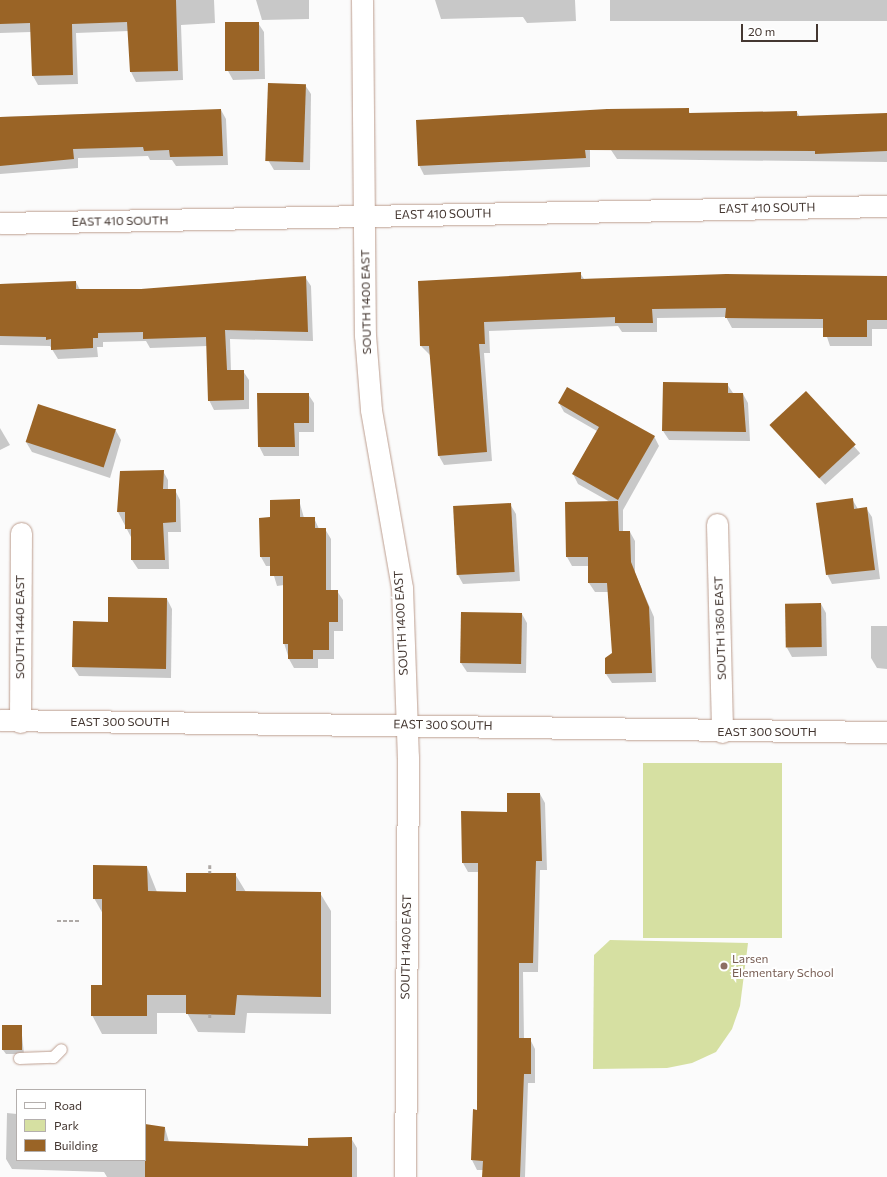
<!DOCTYPE html>
<html>
<head>
<meta charset="utf-8">
<style>
	body { margin:0 }
	#map { position:relative; width:887px; height:1177px; overflow:hidden; background:#fbfbfb; font-family:Commissioner,sans-serif }
	div>[style] { position:absolute }
	.green>* { inset:0; background:#d6e0a2; transform-origin:0 0 }
	.shadow>* { inset:0; background:#0003; transform-origin:0 0 }
	.building>* { inset:0; background:#9a6426; transform-origin:0 0 }
	.path>* { height:2.5px; margin-top:-1.25px; transform-origin:0; background:repeating-linear-gradient(90deg,#aea9a6 0 4px,transparent 0 6px) }
	.roads { filter:drop-shadow(0 0 1px #bd9e8f) drop-shadow(0 0 1px #bd9e8f) }
	.service>* { height:11px; margin:-5.5px; padding:0 5.5px; transform-origin:5.5px; border-radius:5.5px; background:#fff }
	.minor>* { height:21px; margin:-10.5px; padding:0 10.5px; transform-origin:10.5px; border-radius:10.5px; background:#fff }
	.dots>* { width:11px; height:11px; translate:-50% -50%; box-sizing:border-box; border:2px solid #fff; border-radius:50% }
	span { translate:-50% -50%; white-space:nowrap; text-align:center; line-height:1.15; -webkit-text-stroke:4px #fff; paint-order:stroke }
	.street-label { font-size:12px; color:#443731 }
	.education-label { font-size:12px; color:#785e54 }
	.left { translate:0 -50%; text-align:left }
	.legend { position:absolute; left:16px; top:1089px; width:130px; height:72px; box-sizing:border-box; background:#fff; border:1px solid #b4afad; margin:0; padding:5px 7px; list-style:none; font-size:12px; color:#443731 }
	.legend li { display:flex; align-items:center; gap:8px; height:20px }
	.legend b { width:20px; border:1px solid #b4afad }
	.scale { position:absolute; left:741px; top:24px; width:77px; height:18px; box-sizing:border-box; border:2px solid #443731; border-top:0; padding-left:5px; font-size:12px; line-height:14px; white-space:nowrap; color:#443731; -webkit-text-stroke:3px #fff; paint-order:stroke }
</style>
</head>
<body>
<div id="map">
	<div class="green">
		<i style="left:643px;top:763px;width:139px;height:175px"></i>
		<i style="clip-path:polygon(610px 940px,748px 943px,740px 1006px,732px 1029px,716px 1052px,692px 1063px,667px 1068px,593px 1069px,594px 955px)"></i>
	</div>
	<div class="shadow">
		<i style="clip-path:polygon(0 0,214px 0,215px 23px,181px 25px,183px 80px,136px 82px,131px 72px,129px 31px,76px 33px,78px 84px,38px 85px,33px 76px,31px 32px,0 33px)"></i>
		<i style="clip-path:polygon(256px 0,309px 0,309px 19px,262px 20px)"></i>
		<i style="clip-path:polygon(435px 0,575px 0,576px 21px,527px 23px,523px 17px,441px 19px)"></i>
		<i style="left:610px;top:0;width:277px;height:21px"></i>
		<i style="clip-path:polygon(258px 23px,264px 32px,265px 79px,233px 80px,228px 71px)"></i>
		<i style="clip-path:polygon(305px 85px,311px 94px,310px 170px,274px 170px,268px 160px)"></i>
		<i style="clip-path:polygon(688px 109px,690px 114px,797px 112px,800px 117px,887px 114px,887px 162px,617px 159px,611px 150px)"></i>
		<i style="clip-path:polygon(221px 110px,226px 119px,228px 165px,176px 166px,172px 160px,150px 160px,148px 156px,78px 158px,78px 168px,0 174px,0 117px)"></i>
		<i style="clip-path:polygon(590px 144px,590px 167px,424px 175px,419px 165px)"></i>
		<i style="clip-path:polygon(580px 273px,584px 279px,887px 277px,887px 329px,872px 329px,872px 346px,830px 346px,824px 328px,732px 328px,726px 317px,657px 318px,657px 332px,622px 332px,618px 326px,489px 331px,490px 353px,484px 353px,492px 461px,444px 465px,439px 456px,430px 355px,421px 346px)"></i>
		<i style="clip-path:polygon(305px 277px,311px 286px,313px 341px,230px 339px,231px 371px,243px 371px,249px 380px,249px 409px,214px 410px,209px 400px,207px 346px,150px 348px,146px 341px,103px 342px,103px 347px,97px 347px,98px 357px,58px 359px,50px 346px,0 345px,0 284px,76px 282px,80px 290px,141px 290px)"></i>
		<i style="clip-path:polygon(727px 384px,733px 393px,743px 394px,748px 403px,750px 441px,669px 440px,663px 431px)"></i>
		<i style="left:806px;top:393px;width:81px;height:47px;rotate:48deg"></i>
		<i style="clip-path:polygon(308px 394px,314px 403px,314px 432px,299px 432px,299px 456px,264px 456px,259px 446px)"></i>
		<i style="clip-path:polygon(559px 403px,654px 436px,659px 446px,623px 510px,623px 532px,630px 532px,635px 541px,635px 573px,654px 617px,656px 682px,612px 683px,606px 674px,606px 659px,613px 654px,608px 592px,595px 592px,589px 583px,589px 566px,572px 566px,567px 557px,566px 502px,610px 502px,578px 484px,573px 474px,597px 431px,564px 412px)"></i>
		<i style="clip-path:polygon(39px 406px,116px 431px,121px 440px,110px 478px,32px 452px,26px 442px)"></i>
		<i style="clip-path:polygon(0 428px,10px 445px,0 450px)"></i>
		<i style="clip-path:polygon(163px 471px,168px 480px,168px 490px,175px 490px,180px 500px,181px 532px,168px 532px,169px 569px,138px 569px,132px 560px,132px 539px,118px 512px)"></i>
		<i style="clip-path:polygon(852px 499px,858px 509px,866px 508px,872px 517px,880px 579px,832px 584px,827px 574px)"></i>
		<i style="clip-path:polygon(299px 500px,304px 518px,314px 518px,319px 529px,325px 529px,331px 539px,331px 591px,337px 591px,343px 600px,343px 631px,334px 631px,334px 659px,318px 659px,318px 668px,294px 668px,289px 659px,284px 643px,284px 585px,277px 586px,271px 566px,266px 566px,261px 557px,271px 518px)"></i>
		<i style="clip-path:polygon(510px 504px,516px 514px,520px 581px,463px 584px,458px 575px,454px 508px)"></i>
		<i style="clip-path:polygon(167px 599px,172px 609px,171px 678px,79px 676px,73px 667px,109px 623px)"></i>
		<i style="clip-path:polygon(821px 604px,826px 613px,827px 656px,792px 657px,787px 648px)"></i>
		<i style="clip-path:polygon(522px 614px,527px 623px,526px 673px,467px 672px,461px 663px)"></i>
		<i style="clip-path:polygon(871px 626px,887px 626px,887px 669px,877px 668px,871px 658px)"></i>
		<i style="clip-path:polygon(540px 794px,545px 803px,547px 870px,540px 870px,538px 972px,523px 972px,524px 1039px,530px 1039px,535px 1049px,535px 1083px,528px 1083px,525px 1177px,483px 1177px,483px 1170px,477px 1170px,472px 1160px,474px 1110px,478px 1111px,479px 872px,468px 872px,463px 863px,508px 813px)"></i>
		<i style="clip-path:polygon(147px 867px,157px 892px,187px 893px,235px 874px,246px 892px,320px 893px,331px 911px,331px 1014px,247px 1013px,245px 1033px,198px 1032px,187px 1013px,157px 1013px,157px 1034px,102px 1034px,92px 1015px,103px 986px,103px 914px,94px 898px)"></i>
		<i style="clip-path:polygon(21px 1026px,24px 1054px,6px 1054px,3px 1050px)"></i>
		<i style="clip-path:polygon(7px 1113px,17px 1114px,17px 1160px,145px 1160px,145px 1125px,165px 1128px,169px 1142px,309px 1147px,351px 1138px,357px 1148px,357px 1177px,107px 1177px,104px 1172px,12px 1169px,6px 1159px)"></i>
	</div>
	<div class="building">
		<i style="clip-path:polygon(0 0,176px 0,178px 71px,130px 72px,127px 22px,72px 24px,73px 75px,32px 76px,30px 23px,0 24px)"></i>
		<i style="left:225px;top:22px;width:34px;height:49px"></i>
		<i style="left:268px;top:83px;width:38px;height:78px;rotate:2deg"></i>
		<i style="clip-path:polygon(689px 108px,689px 113px,797px 111px,797px 116px,887px 113px,887px 151px,815px 154px,815px 151px,585px 150px,586px 158px,418px 166px,416px 120px,607px 109px)"></i>
		<i style="clip-path:polygon(221px 109px,223px 156px,170px 157px,169px 150px,144px 151px,143px 147px,73px 149px,74px 159px,0 166px,0 117px)"></i>
		<i style="clip-path:polygon(581px 272px,581px 279px,726px 274px,887px 276px,887px 320px,867px 320px,867px 337px,823px 337px,823px 319px,725px 318px,726px 308px,652px 309px,653px 323px,615px 323px,615px 317px,484px 322px,485px 344px,479px 344px,487px 452px,438px 456px,429px 346px,420px 346px,418px 281px)"></i>
		<i style="clip-path:polygon(306px 276px,308px 332px,225px 330px,227px 370px,244px 370px,244px 400px,208px 401px,206px 337px,143px 339px,143px 332px,98px 333px,98px 338px,93px 338px,93px 348px,51px 350px,51px 339px,46px 340px,46px 337px,0 336px,0 284px,76px 281px,76px 289px,141px 289px)"></i>
		<i style="clip-path:polygon(663px 382px,728px 383px,728px 393px,743px 393px,746px 432px,662px 431px)"></i>
		<i style="clip-path:polygon(567px 387px,655px 436px,618px 500px,572px 474px,599px 427px,558px 403px)"></i>
		<i style="left:806px;top:391px;width:73px;height:50px;rotate:47deg"></i>
		<i style="clip-path:polygon(257px 393px,309px 393px,309px 423px,294px 423px,295px 447px,258px 447px)"></i>
		<i style="left:38px;top:404px;width:82px;height:40px;rotate:18deg"></i>
		<i style="clip-path:polygon(164px 470px,163px 489px,176px 489px,176px 522px,163px 523px,165px 560px,131px 560px,131px 529px,125px 529px,125px 512px,117px 512px,120px 471px)"></i>
		<i style="clip-path:polygon(853px 498px,854px 509px,867px 507px,875px 570px,826px 575px,816px 503px)"></i>
		<i style="clip-path:polygon(300px 499px,300px 517px,315px 517px,315px 528px,326px 528px,326px 590px,338px 590px,338px 622px,329px 622px,329px 650px,313px 650px,313px 659px,288px 659px,288px 644px,283px 644px,283px 576px,270px 576px,270px 557px,260px 557px,259px 518px,270px 517px,270px 500px)"></i>
		<i style="clip-path:polygon(618px 501px,619px 531px,630px 531px,631px 562px,649px 607px,652px 673px,605px 674px,605px 658px,612px 653px,607px 583px,588px 583px,588px 557px,566px 557px,565px 502px)"></i>
		<i style="left:511px;top:503px;width:69px;height:58px;rotate:87deg"></i>
		<i style="clip-path:polygon(108px 597px,167px 598px,166px 669px,72px 667px,73px 621px,108px 622px)"></i>
		<i style="left:821px;top:603px;width:44px;height:36px;rotate:89deg"></i>
		<i style="left:461px;top:612px;width:61px;height:51px;rotate:1deg"></i>
		<i style="clip-path:polygon(507px 793px,540px 793px,542px 861px,536px 861px,533px 963px,519px 963px,519px 1038px,531px 1038px,531px 1074px,524px 1074px,520px 1177px,482px 1177px,483px 1161px,471px 1160px,473px 1109px,477px 1110px,478px 863px,462px 863px,461px 811px,507px 812px)"></i>
		<i style="clip-path:polygon(93px 865px,147px 866px,148px 891px,186px 892px,186px 873px,236px 873px,236px 891px,321px 892px,321px 997px,237px 995px,235px 1015px,186px 1014px,186px 995px,147px 995px,147px 1016px,91px 1016px,91px 985px,102px 985px,102px 899px,93px 899px)"></i>
		<i style="left:2px;top:1025px;width:20px;height:25px"></i>
		<i style="clip-path:polygon(145px 1124px,165px 1127px,164px 1141px,308px 1146px,308px 1138px,352px 1137px,352px 1177px,145px 1177px)"></i>
	</div>
	<div class="path">
		<i style="left:210px;top:865px;width:8px;rotate:90deg"></i>
		<i style="left:57px;top:921px;width:23px"></i>
		<i style="left:210px;top:1014px;width:5px;rotate:90deg"></i>
	</div>
	<div class="roads">
		<div class="service">
			<i style="left:19px;top:1058px;width:34px;rotate:-2deg"></i>
			<i style="left:53px;top:1057px;width:11px;rotate:-45deg"></i>
		</div>
		<div class="minor">
			<i style="left:362px;top:0;width:335px;rotate:89.5deg"></i>
			<i style="left:365px;top:335px;width:75px;rotate:85.4deg"></i>
			<i style="left:371px;top:410px;width:181px;rotate:80.1deg"></i>
			<i style="left:402px;top:588px;width:169px;rotate:88deg"></i>
			<i style="left:408px;top:757px;width:420px;rotate:90.4deg"></i>
			<i style="left:0;top:223px;width:887px;rotate:-1.1deg"></i>
			<i style="left:717px;top:524px;width:208px;rotate:88.6deg"></i>
			<i style="left:0;top:720px;width:887px;rotate:0.78deg"></i>
			<i style="left:20px;top:722px;width:189px;rotate:-89.7deg"></i>
		</div>
	</div>
	<div class="dots">
		<i style="left:724px;top:966px;background:#8d6e63"></i>
	</div>
	<div class="street-label">
		<span style="left:767px;top:208px;rotate:-1deg">EAST 410 SOUTH</span>
		<span style="left:443px;top:214px;rotate:-1deg">EAST 410 SOUTH</span>
		<span style="left:120px;top:221px;rotate:-1deg">EAST 410 SOUTH</span>
		<span style="left:366px;top:302px;rotate:-91deg">SOUTH 1400 EAST</span>
		<span style="left:401px;top:623px;rotate:-93deg">SOUTH 1400 EAST</span>
		<span style="left:20px;top:627px;rotate:-90deg">SOUTH 1440 EAST</span>
		<span style="left:720px;top:628px;rotate:-92deg">SOUTH 1360 EAST</span>
		<span style="left:120px;top:722px">EAST 300 SOUTH</span>
		<span style="left:443px;top:725px;rotate:1deg">EAST 300 SOUTH</span>
		<span style="left:767px;top:732px">EAST 300 SOUTH</span>
		<span style="left:406px;top:947px;rotate:-89deg">SOUTH 1400 EAST</span>
	</div>
	<div class="education-label">
		<span class="left" style="left:732px;top:966px">Larsen<br>Elementary School</span>
	</div>
	<ul class="legend">
	<li><b style="height:5px;background:#fff"></b>Road</li>
	<li><b style="height:11px;background:#d6e0a2"></b>Park</li>
	<li><b style="height:11px;background:#9a6426"></b>Building</li>
	</ul>
	<div class="scale">20 m</div>
</div>
</body>
</html>
